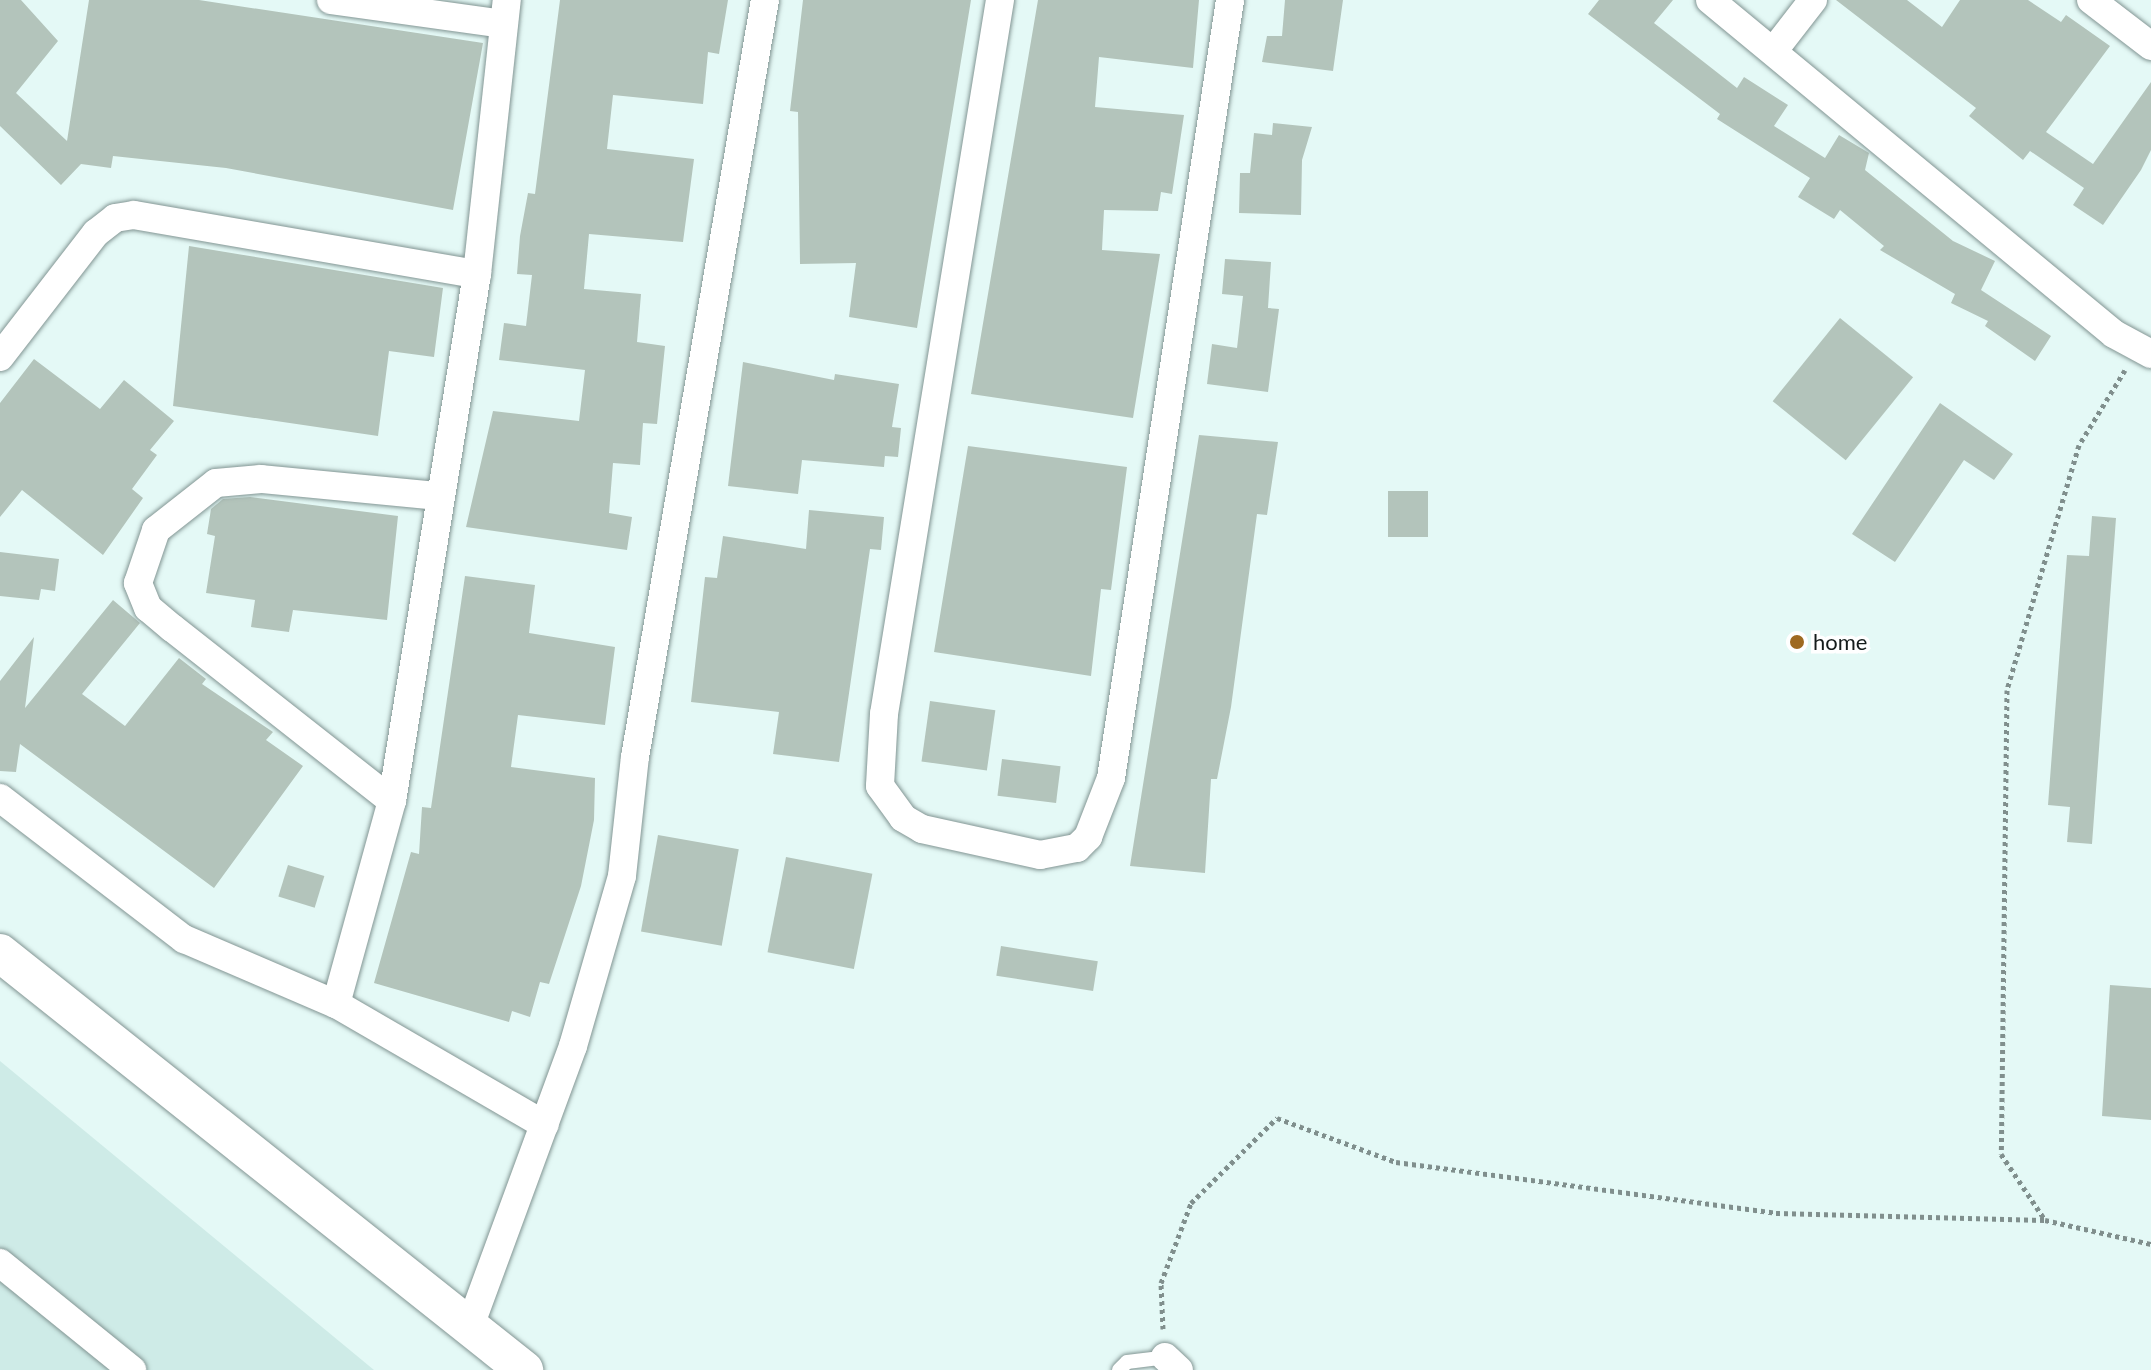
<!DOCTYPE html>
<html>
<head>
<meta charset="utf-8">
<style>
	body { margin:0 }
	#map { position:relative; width:2151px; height:1370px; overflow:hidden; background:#e4f9f6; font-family:Lato,sans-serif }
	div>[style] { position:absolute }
	.built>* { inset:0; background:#ceebe7 }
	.building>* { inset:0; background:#b3c4bb; transform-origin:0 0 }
	.path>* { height:5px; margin-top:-2.5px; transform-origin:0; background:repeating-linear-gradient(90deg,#808f8d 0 4px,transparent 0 8px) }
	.roads { filter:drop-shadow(0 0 2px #829593) drop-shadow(0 0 2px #829593) }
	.lane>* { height:14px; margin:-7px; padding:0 7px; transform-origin:7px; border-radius:7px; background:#fff }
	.street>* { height:28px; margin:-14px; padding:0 14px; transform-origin:14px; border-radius:14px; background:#fff }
	.secondary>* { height:38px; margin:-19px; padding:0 19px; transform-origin:19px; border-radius:19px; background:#fff }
	.dots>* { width:22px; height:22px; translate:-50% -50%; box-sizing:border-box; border:4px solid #fff; border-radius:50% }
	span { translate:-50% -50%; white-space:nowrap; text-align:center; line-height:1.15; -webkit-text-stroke:7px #fff; paint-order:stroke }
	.poi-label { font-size:22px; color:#151c1b }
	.left { translate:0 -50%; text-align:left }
</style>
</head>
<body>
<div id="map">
	<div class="built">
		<i style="clip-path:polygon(0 1061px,374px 1370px,0 1370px)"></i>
	</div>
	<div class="building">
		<i style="clip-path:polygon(0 0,21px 0,58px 41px,16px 93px,67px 141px,89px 0,199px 0,483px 43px,453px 210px,226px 168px,113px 156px,111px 168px,81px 164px,61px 185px,0 126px)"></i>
		<i style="clip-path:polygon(560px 0,728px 0,719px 54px,708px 52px,703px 104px,613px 95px,607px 149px,694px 159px,683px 242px,589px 234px,584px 289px,641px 294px,637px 342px,665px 346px,657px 424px,643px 423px,640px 465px,613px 463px,609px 513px,632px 517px,627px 550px,466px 527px,493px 411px,579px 421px,585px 370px,499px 360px,504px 323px,526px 326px,532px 275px,517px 274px,520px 236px,528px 193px,535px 194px)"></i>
		<i style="clip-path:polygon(803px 0,971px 0,917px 328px,849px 317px,856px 263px,800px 264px,798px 112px,790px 111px)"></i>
		<i style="clip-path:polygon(1038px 0,1199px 0,1193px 68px,1099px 57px,1095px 107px,1184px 115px,1172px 194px,1161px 192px,1158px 211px,1104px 210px,1102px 250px,1160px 254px,1133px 418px,971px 394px)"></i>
		<i style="clip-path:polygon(1285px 0,1343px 0,1333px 71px,1262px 62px,1267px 36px,1282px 36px)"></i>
		<i style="clip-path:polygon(1599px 0,1673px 0,1654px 23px,1737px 88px,1744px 77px,1788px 105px,1774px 126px,1825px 158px,1839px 135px,1869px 153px,1865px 170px,1953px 241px,1995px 261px,1981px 290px,2051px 336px,2035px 361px,1985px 326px,1988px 321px,1951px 303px,1955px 294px,1880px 250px,1884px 246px,1840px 210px,1834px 219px,1798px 197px,1810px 178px,1717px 119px,1720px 114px,1588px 14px)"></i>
		<i style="clip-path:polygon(1836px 0,1907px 0,1942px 27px,1960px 0,2028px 0,2061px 22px,2066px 15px,2110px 46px,2046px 132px,2093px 164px,2151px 82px,2151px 150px,2141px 170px,2103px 225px,2073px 205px,2084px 188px,2030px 151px,2023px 160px,1969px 116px,1976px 108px)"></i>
		<i style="clip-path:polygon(1273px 123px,1312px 127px,1302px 160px,1301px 215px,1239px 213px,1240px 173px,1250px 173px,1254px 133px,1272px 135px)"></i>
		<i style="clip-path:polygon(189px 246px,443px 288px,434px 357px,389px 351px,378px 436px,173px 406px)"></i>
		<i style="clip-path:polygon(1225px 259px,1271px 262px,1268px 308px,1279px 309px,1268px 392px,1207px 384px,1212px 344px,1237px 348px,1243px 296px,1222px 294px)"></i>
		<i style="left:1840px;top:318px;width:94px;height:107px;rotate:39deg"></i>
		<i style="clip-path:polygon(34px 359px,100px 409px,124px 380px,174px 421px,150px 450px,157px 455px,132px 489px,143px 498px,103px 555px,22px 490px,0 517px,0 403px)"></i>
		<i style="clip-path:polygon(743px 362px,834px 380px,835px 374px,899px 384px,892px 427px,901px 428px,898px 457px,885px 456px,884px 467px,802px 460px,798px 494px,728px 486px)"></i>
		<i style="clip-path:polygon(1940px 403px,2013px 454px,1994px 480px,1964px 460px,1895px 562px,1852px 534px)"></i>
		<i style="clip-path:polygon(1199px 435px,1278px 442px,1267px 515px,1257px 514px,1231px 707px,1217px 779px,1211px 779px,1205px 873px,1130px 866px)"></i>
		<i style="clip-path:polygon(968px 446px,1127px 467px,1111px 590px,1101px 589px,1091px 676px,934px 652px)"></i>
		<i style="left:1388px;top:491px;width:40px;height:46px"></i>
		<i style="clip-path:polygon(250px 497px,398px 516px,387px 620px,293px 610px,289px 632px,251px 627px,255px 600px,206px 593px,215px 536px,207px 534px,211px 509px,223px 499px)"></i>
		<i style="clip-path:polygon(809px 510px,884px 517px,881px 550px,870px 549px,839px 762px,773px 754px,779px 712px,691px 702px,705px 577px,717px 578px,723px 536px,806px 549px)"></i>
		<i style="clip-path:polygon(2092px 516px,2116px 518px,2092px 844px,2067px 842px,2070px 807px,2048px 805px,2067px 555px,2089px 556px)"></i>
		<i style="clip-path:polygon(0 552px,59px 559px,55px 591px,41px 589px,39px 600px,0 596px)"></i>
		<i style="clip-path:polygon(465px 576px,535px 585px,529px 633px,615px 647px,605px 725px,518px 715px,511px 767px,595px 778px,594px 820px,581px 886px,549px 984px,540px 982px,530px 1017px,512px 1011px,509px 1022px,374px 983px,411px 852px,419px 854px,422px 807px,431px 808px)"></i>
		<i style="clip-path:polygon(113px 600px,140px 623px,82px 694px,125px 726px,179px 658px,206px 679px,202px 684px,273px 732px,266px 740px,303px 766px,214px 888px,20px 744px,16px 772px,0 771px,0 681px,34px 637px,25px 708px)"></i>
		<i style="left:930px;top:701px;width:66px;height:61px;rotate:8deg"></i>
		<i style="left:1002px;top:759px;width:59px;height:37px;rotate:7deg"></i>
		<i style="left:658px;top:835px;width:82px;height:98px;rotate:10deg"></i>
		<i style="left:786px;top:857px;width:88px;height:97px;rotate:11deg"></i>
		<i style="left:288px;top:865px;width:38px;height:33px;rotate:17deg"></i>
		<i style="left:1001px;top:946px;width:98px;height:30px;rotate:9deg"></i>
		<i style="clip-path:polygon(2110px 985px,2151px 988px,2151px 1120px,2102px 1116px)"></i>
	</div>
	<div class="path">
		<i style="left:2125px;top:370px;width:88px;rotate:121.5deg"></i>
		<i style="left:2079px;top:445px;width:255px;rotate:106.4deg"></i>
		<i style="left:2007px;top:690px;width:464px;rotate:90.7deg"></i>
		<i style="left:2001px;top:1154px;width:79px;rotate:56.3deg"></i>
		<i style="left:2045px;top:1220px;width:109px;rotate:12.8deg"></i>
		<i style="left:1163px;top:1329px;width:46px;rotate:-92.5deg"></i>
		<i style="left:1161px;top:1283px;width:85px;rotate:-69.4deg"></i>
		<i style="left:1191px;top:1203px;width:121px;rotate:-44.7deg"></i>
		<i style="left:1277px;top:1118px;width:127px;rotate:20.3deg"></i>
		<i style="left:1396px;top:1162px;width:383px;rotate:7.6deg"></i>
		<i style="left:1776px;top:1213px;width:269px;rotate:1.5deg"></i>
	</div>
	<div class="roads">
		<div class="lane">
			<i style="left:1119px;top:1370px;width:11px;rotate:-45deg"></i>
			<i style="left:1127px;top:1362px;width:38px;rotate:-7deg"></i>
		</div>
		<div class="street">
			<i style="left:331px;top:0;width:174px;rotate:7.9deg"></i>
			<i style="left:1000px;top:0;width:723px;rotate:99.23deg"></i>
			<i style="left:884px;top:714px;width:72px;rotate:93.2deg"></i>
			<i style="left:880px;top:786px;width:39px;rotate:54deg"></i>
			<i style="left:903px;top:818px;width:22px;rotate:30deg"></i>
			<i style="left:922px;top:829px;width:121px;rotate:12.4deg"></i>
			<i style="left:1040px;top:855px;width:38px;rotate:-11deg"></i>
			<i style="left:1077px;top:848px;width:16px;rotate:-45deg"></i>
			<i style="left:1088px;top:837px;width:63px;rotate:-68.7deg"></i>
			<i style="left:1111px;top:778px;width:787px;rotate:-81.3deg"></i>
			<i style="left:1710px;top:0;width:524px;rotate:39.58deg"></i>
			<i style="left:2114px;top:334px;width:42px;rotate:28.4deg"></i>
			<i style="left:2091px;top:0;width:76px;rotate:37.5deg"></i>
			<i style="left:1775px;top:49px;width:62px;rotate:-52.2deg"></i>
			<i style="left:0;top:357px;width:157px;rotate:-52.3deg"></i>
			<i style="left:96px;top:233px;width:24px;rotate:-38deg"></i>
			<i style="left:115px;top:218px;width:19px;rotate:-9deg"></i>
			<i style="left:134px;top:215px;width:348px;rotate:9.8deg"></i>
			<i style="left:0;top:798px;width:232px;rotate:37.5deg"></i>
			<i style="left:184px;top:939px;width:165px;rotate:23.2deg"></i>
			<i style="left:336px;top:1004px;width:241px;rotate:30.1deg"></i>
			<i style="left:392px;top:801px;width:280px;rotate:-141.8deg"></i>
			<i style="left:172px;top:628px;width:31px;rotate:-140deg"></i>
			<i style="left:148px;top:608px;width:27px;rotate:-112deg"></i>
			<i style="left:138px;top:583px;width:56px;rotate:-71.2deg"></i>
			<i style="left:156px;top:530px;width:76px;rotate:-38.1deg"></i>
			<i style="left:216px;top:483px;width:45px;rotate:-5.1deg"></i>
			<i style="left:261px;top:479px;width:178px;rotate:5.5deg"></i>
			<i style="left:336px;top:1004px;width:211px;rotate:-74.6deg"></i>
			<i style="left:392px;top:801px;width:534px;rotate:-80.84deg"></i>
			<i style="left:477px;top:274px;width:276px;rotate:-83.8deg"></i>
			<i style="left:0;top:1263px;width:170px;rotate:39deg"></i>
			<i style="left:470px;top:1326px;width:298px;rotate:-69.8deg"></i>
			<i style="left:573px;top:1046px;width:177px;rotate:-73.9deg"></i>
			<i style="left:622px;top:876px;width:120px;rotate:-83.8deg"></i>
			<i style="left:635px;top:757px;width:768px;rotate:-80.26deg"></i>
			<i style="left:1165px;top:1357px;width:19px;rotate:43deg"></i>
		</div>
		<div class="secondary">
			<i style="left:0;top:953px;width:670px;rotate:38.51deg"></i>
		</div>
	</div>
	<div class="dots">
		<i style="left:1797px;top:642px;background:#9e6a21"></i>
	</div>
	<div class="poi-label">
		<span class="left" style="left:1813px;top:642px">home</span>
	</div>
</div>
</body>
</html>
